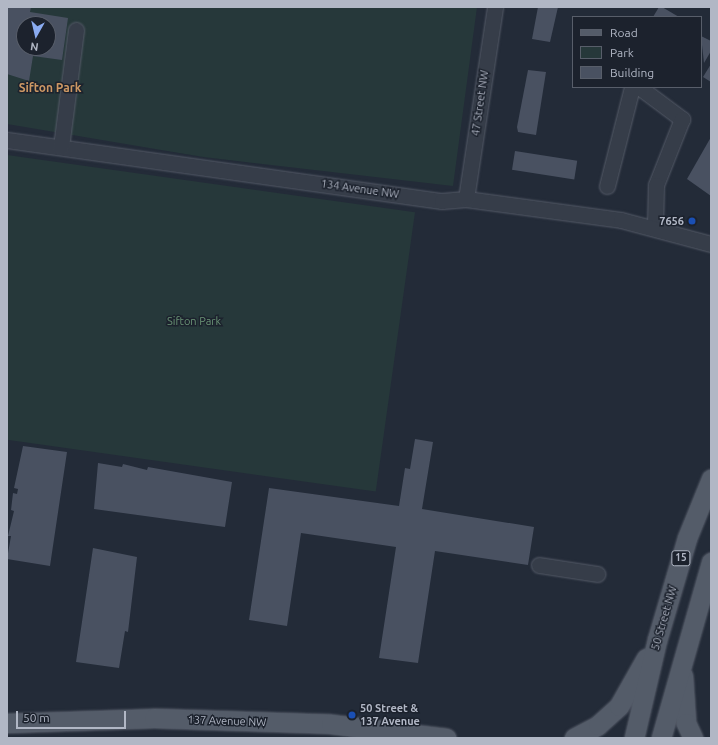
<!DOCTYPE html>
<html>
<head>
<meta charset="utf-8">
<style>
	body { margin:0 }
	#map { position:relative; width:718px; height:745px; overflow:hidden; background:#232b38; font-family:Ubuntu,sans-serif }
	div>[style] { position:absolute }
	.green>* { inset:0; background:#26383a; transform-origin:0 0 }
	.building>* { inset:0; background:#495161; transform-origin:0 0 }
	.roads { filter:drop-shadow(0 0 1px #545a67) drop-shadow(0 0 1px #545a67) }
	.minor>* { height:15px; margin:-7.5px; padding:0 7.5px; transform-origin:7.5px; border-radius:7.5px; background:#363d49 }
	.major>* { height:19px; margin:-9.5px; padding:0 9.5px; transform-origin:9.5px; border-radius:9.5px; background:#545c69 }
	.dots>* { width:11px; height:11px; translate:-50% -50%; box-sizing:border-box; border:2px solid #1c222d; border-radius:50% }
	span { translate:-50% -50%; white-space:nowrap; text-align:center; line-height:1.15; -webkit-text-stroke:3px #1c222d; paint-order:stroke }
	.shield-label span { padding:1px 3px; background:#1c222d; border:1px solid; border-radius:3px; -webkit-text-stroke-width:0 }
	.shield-label { font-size:10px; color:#b1b7c5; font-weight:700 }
	.street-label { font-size:11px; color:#b1b7c5 }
	.poi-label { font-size:11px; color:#b1b7c5; font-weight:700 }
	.right { translate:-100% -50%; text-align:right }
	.left { translate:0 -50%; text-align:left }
	.park-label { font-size:11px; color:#6a9476 }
	.neighbourhood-label { font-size:12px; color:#cd9864; font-weight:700 }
	.frame { position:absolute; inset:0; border:8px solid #b1b7c5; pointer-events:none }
	.legend { position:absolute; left:572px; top:16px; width:130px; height:72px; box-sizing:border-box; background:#1c222d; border:1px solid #585e6a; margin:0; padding:5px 7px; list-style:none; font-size:12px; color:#b1b7c5 }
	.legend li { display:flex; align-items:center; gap:8px; height:20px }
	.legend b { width:20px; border:1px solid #585e6a }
	.north { position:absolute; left:16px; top:16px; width:40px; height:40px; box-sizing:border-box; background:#1c222d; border:1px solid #585e6a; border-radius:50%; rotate:188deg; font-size:11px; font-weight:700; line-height:16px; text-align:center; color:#b1b7c5 }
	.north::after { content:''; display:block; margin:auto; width:14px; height:18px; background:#8aabf1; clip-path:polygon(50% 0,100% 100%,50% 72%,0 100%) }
	.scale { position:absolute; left:16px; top:711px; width:110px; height:18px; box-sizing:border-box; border:2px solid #b1b7c5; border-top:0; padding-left:5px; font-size:12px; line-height:14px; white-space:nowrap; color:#b1b7c5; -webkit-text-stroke:3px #1c222d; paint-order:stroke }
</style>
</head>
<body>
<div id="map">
	<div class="green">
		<i style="clip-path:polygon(evenodd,7px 7px,477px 7px,453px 186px,203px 157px,7px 124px,7px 7px,24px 24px,48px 24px,48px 48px,24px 48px,24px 24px)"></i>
		<i style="left:7px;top:155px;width:412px;height:282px;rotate:8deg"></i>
	</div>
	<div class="building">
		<i style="clip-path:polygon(evenodd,7px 7px,31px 7px,30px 12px,68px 18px,62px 60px,33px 56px,29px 81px,7px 74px,7px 7px,24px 24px,48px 24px,48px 48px,24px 48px,24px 24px)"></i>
		<i style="clip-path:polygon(538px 7px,558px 7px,550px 42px,532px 39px)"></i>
		<i style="clip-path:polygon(659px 7px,662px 7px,679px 17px,653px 17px)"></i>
		<i style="clip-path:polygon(701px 36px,711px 41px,711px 51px,704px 63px)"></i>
		<i style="clip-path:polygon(711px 64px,711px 82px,703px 77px)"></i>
		<i style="clip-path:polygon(528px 70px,546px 72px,536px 135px,518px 132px,517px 127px)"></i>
		<i style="clip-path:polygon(711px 137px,711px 196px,687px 179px)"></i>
		<i style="left:515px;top:151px;width:63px;height:19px;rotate:9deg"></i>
		<i style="clip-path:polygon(415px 439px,433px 442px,422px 509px,534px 527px,528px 565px,435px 551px,418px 663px,379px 658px,396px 547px,301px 533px,287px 626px,249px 620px,269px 488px,399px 506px,405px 468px,410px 469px)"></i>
		<i style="clip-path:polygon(23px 446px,67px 452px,50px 566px,7px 559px,11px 536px,8px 536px,14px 511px,11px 510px,13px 493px,17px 494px,18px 489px,14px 488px)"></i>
		<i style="clip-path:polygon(98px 463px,122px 467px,123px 464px,147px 470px,148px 467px,232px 482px,225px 527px,94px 509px)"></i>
		<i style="clip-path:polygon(93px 548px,137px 557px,128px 632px,125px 631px,119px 668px,76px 662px)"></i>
	</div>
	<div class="roads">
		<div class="minor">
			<i style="left:639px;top:87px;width:54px;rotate:36.7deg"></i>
			<i style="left:682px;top:119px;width:71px;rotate:111.5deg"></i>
			<i style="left:656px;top:185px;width:41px;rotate:91.4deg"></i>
			<i style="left:7px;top:140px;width:439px;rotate:8deg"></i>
			<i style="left:442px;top:201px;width:24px;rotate:-5deg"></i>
			<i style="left:466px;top:199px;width:156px;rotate:7.7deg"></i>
			<i style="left:621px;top:220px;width:93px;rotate:14.9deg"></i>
			<i style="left:61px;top:147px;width:118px;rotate:-82.7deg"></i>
			<i style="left:607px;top:186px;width:102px;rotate:-75.8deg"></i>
			<i style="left:466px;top:199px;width:194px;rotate:-81.4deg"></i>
			<i style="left:539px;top:565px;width:59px;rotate:8.8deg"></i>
		</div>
		<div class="major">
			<i style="left:683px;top:676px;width:47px;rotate:86.3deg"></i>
			<i style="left:686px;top:723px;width:17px;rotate:65deg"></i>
			<i style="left:7px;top:723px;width:147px;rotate:-1.9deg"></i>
			<i style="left:154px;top:718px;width:177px;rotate:1.9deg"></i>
			<i style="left:331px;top:724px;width:116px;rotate:6.9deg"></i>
			<i style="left:574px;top:738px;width:27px;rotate:-28deg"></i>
			<i style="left:598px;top:725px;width:28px;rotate:-42deg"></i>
			<i style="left:619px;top:706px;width:55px;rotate:-60.6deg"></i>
			<i style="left:634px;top:738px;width:101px;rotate:-76.8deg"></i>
			<i style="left:657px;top:640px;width:106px;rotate:-73.6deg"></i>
			<i style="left:687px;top:538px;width:64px;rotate:-67.9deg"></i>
			<i style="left:661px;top:738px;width:183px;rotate:-74.1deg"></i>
		</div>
	</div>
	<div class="dots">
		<i style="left:692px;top:221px;background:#1a4fb4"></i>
		<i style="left:352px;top:715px;background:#1a4fb4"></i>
	</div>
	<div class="shield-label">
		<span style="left:681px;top:558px">15</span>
	</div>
	<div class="street-label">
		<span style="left:480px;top:103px;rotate:-82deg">47 Street NW</span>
		<span style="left:360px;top:189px;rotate:8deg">134 Avenue NW</span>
		<span style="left:664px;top:618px;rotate:-74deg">50 Street NW</span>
		<span style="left:227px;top:721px;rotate:2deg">137 Avenue NW</span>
	</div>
	<div class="poi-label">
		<span class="right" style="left:684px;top:221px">7656</span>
		<span class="left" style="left:360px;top:715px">50 Street &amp;<br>137 Avenue</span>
	</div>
	<div class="park-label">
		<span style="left:194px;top:321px">Sifton Park</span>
	</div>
	<div class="neighbourhood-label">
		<span style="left:50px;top:88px">Sifton Park</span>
	</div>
	<div class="frame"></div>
	<ul class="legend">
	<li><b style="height:5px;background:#545c69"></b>Road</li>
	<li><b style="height:11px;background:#26383a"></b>Park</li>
	<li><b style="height:11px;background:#495161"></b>Building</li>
	</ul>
	<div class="north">N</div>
	<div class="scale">50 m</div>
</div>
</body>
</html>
